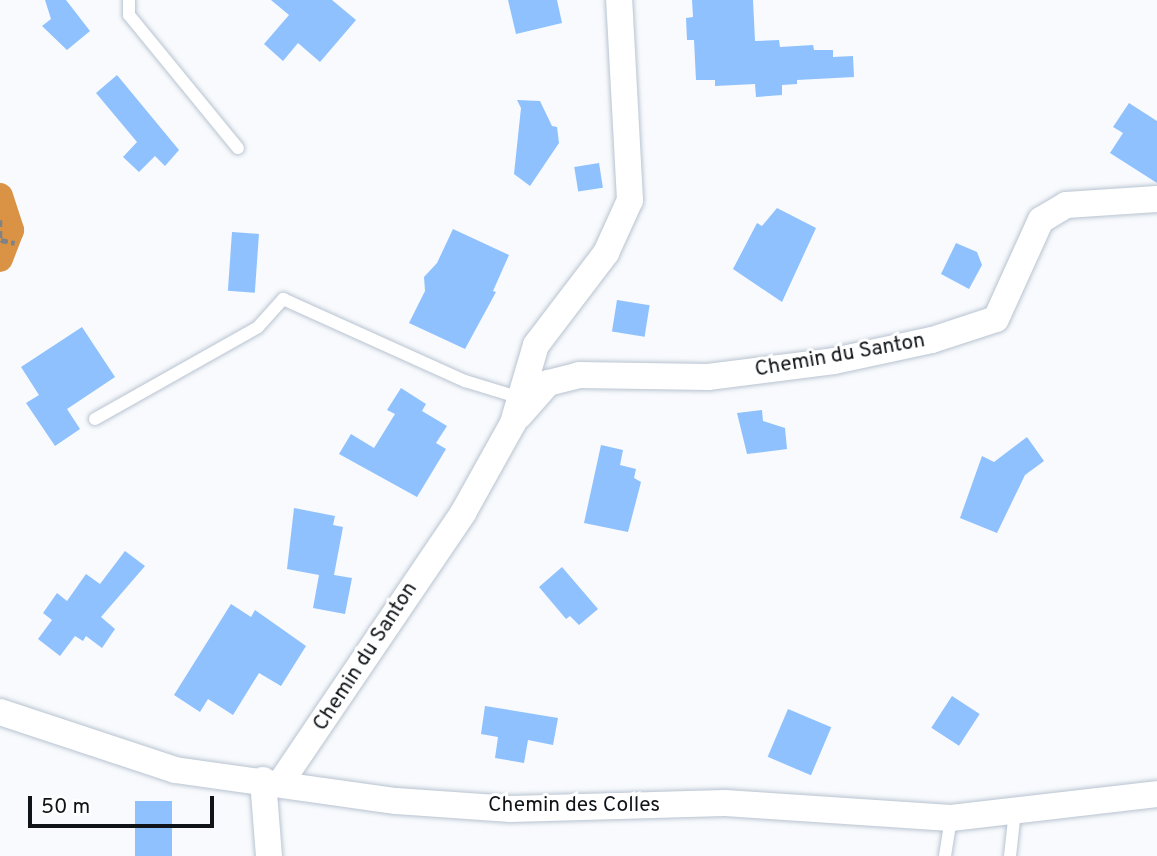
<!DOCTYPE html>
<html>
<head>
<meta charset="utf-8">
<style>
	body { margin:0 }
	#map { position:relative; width:1157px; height:856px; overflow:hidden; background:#f8fafd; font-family:Overpass,sans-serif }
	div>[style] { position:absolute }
	.canal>* { height:26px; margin:-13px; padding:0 13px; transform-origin:13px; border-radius:13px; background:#da9245 }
	.building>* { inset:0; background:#8ec1fd; transform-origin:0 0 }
	.path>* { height:4.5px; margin-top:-2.25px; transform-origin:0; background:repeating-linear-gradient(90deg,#808386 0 7px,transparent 0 10.5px) }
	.roads { filter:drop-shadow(0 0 2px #b8c3d0) drop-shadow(0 0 2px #b8c3d0) }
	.lane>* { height:12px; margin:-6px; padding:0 6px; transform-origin:6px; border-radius:6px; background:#fff }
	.street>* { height:26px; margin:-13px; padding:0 13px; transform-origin:13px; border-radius:13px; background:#fff }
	span { translate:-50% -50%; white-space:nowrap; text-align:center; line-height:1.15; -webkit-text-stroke:6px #fff; paint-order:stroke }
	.street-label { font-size:21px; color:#101418 }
	.scale { position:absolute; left:28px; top:796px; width:186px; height:32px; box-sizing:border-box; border:4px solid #101418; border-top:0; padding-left:9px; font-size:21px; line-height:24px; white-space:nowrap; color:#101418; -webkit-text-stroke:5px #fff; paint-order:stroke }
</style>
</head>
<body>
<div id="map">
	<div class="canal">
		<i style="left:0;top:196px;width:36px;rotate:72deg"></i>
		<i style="left:11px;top:230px;width:31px;rotate:111deg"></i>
	</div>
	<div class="building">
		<i style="clip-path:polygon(45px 0,66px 0,90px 31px,67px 50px,42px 26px,51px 19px)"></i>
		<i style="clip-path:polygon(271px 0,332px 0,356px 20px,320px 62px,298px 43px,283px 61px,264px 44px,289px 15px)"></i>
		<i style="clip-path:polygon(508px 0,557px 0,562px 23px,516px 34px)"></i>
		<i style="clip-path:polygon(692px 0,753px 0,755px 41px,779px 40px,780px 47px,813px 45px,814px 50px,833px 50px,833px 57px,853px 56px,854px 77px,797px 80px,797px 84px,782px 85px,782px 95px,756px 97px,755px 84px,715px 86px,715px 80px,696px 80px,694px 40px,687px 40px,686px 18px,693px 17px)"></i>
		<i style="clip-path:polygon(117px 75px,179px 150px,165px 166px,155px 156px,139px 172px,123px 157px,137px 142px,96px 93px)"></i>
		<i style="clip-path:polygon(517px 100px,540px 101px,552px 126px,557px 127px,559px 143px,530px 186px,514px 174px,521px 108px)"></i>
		<i style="clip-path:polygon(1129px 103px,1157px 121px,1157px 183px,1110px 153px,1123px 133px,1113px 127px)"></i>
		<i style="left:599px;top:163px;width:25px;height:25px;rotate:81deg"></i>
		<i style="clip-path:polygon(777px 208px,816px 228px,782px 302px,733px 269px,757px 223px,762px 226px)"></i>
		<i style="clip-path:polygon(453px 229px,509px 255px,493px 291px,496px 292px,465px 349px,409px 323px,425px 291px,424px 277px,437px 263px)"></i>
		<i style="left:232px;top:232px;width:27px;height:59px;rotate:4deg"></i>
		<i style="clip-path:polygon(956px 243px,977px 252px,982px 265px,969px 289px,941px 274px)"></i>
		<i style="left:617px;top:300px;width:33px;height:32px;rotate:9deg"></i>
		<i style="clip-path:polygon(82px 327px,115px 377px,67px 409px,80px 429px,55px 446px,26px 403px,39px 395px,21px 367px)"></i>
		<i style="clip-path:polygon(401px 388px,426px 404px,422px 411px,447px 426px,436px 443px,446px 449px,417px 497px,339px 454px,351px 434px,374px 448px,395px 414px,387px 410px)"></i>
		<i style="clip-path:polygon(762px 410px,763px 421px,785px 428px,787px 449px,747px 454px,737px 413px)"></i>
		<i style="clip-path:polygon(1027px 437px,1044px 461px,1025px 475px,997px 533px,960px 518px,982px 456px,994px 462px)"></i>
		<i style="clip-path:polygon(601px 445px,623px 450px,620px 465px,636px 469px,634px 478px,641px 482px,628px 532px,584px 523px)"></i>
		<i style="clip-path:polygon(294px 508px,335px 516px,333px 525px,343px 527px,334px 575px,352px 578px,345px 614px,313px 608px,319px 575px,287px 569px)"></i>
		<i style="clip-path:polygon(125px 551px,145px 566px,101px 617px,115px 629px,102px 648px,86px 636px,83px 641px,75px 636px,60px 656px,38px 639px,52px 620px,43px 613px,57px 593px,67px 601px,86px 574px,100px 584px)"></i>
		<i style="clip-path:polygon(562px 567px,598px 609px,579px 625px,570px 616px,566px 619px,539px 587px)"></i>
		<i style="clip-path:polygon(231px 604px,251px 617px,255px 610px,306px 646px,281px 686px,259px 673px,233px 715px,208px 699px,200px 712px,174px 695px)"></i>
		<i style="left:952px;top:696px;width:33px;height:38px;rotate:33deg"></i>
		<i style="clip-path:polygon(485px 706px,558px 718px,553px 745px,528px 740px,524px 763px,495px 758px,498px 737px,481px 734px)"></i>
		<i style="left:788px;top:709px;width:47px;height:52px;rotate:23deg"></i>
		<i style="left:135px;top:801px;width:37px;height:55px"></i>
	</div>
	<div class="path">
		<i style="left:0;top:220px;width:22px;rotate:90deg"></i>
		<i style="left:1px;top:240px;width:14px;rotate:12deg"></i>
	</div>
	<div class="roads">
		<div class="lane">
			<i style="left:129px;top:0;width:15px;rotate:90deg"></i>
			<i style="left:129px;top:15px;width:172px;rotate:50.7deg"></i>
			<i style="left:95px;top:419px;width:187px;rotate:-29.4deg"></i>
			<i style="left:258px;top:327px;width:38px;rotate:-48deg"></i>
			<i style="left:283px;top:299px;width:200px;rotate:24.3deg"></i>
			<i style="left:465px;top:381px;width:59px;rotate:16.9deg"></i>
			<i style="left:945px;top:856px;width:38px;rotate:-81deg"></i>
			<i style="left:1010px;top:856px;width:45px;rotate:-83.7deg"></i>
		</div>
		<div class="street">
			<i style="left:519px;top:416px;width:44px;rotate:-48.7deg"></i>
			<i style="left:548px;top:383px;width:32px;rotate:-14deg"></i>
			<i style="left:579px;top:375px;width:129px;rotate:0.9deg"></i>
			<i style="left:708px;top:377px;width:127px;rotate:-7.2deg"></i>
			<i style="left:834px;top:361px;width:100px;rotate:-12.1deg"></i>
			<i style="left:932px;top:340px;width:67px;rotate:-18.2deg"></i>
			<i style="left:996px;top:319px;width:109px;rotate:-65.6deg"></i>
			<i style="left:1041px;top:220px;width:29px;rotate:-31deg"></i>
			<i style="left:1066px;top:205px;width:91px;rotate:-3.8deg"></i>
			<i style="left:0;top:712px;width:184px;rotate:18.3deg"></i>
			<i style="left:175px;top:770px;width:223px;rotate:8deg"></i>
			<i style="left:396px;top:801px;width:115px;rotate:4deg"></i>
			<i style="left:511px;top:809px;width:214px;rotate:-1.6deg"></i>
			<i style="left:725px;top:803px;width:226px;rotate:3.8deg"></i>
			<i style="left:951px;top:818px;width:207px;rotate:-6.6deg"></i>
			<i style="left:263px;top:780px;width:76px;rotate:85.5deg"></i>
			<i style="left:281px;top:782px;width:325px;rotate:-55.9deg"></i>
			<i style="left:463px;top:513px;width:103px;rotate:-60.9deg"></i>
			<i style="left:513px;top:423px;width:81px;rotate:-73.6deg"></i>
			<i style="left:536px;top:345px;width:116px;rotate:-52.7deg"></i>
			<i style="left:606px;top:253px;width:58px;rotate:-65.6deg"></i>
			<i style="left:630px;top:200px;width:200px;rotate:-93.1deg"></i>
		</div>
	</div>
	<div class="street-label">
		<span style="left:840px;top:356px;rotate:-10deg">Chemin du Santon</span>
		<span style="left:366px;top:657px;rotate:-57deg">Chemin du Santon</span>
		<span style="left:574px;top:806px">Chemin des Colles</span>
	</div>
	<div class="scale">50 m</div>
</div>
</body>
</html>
